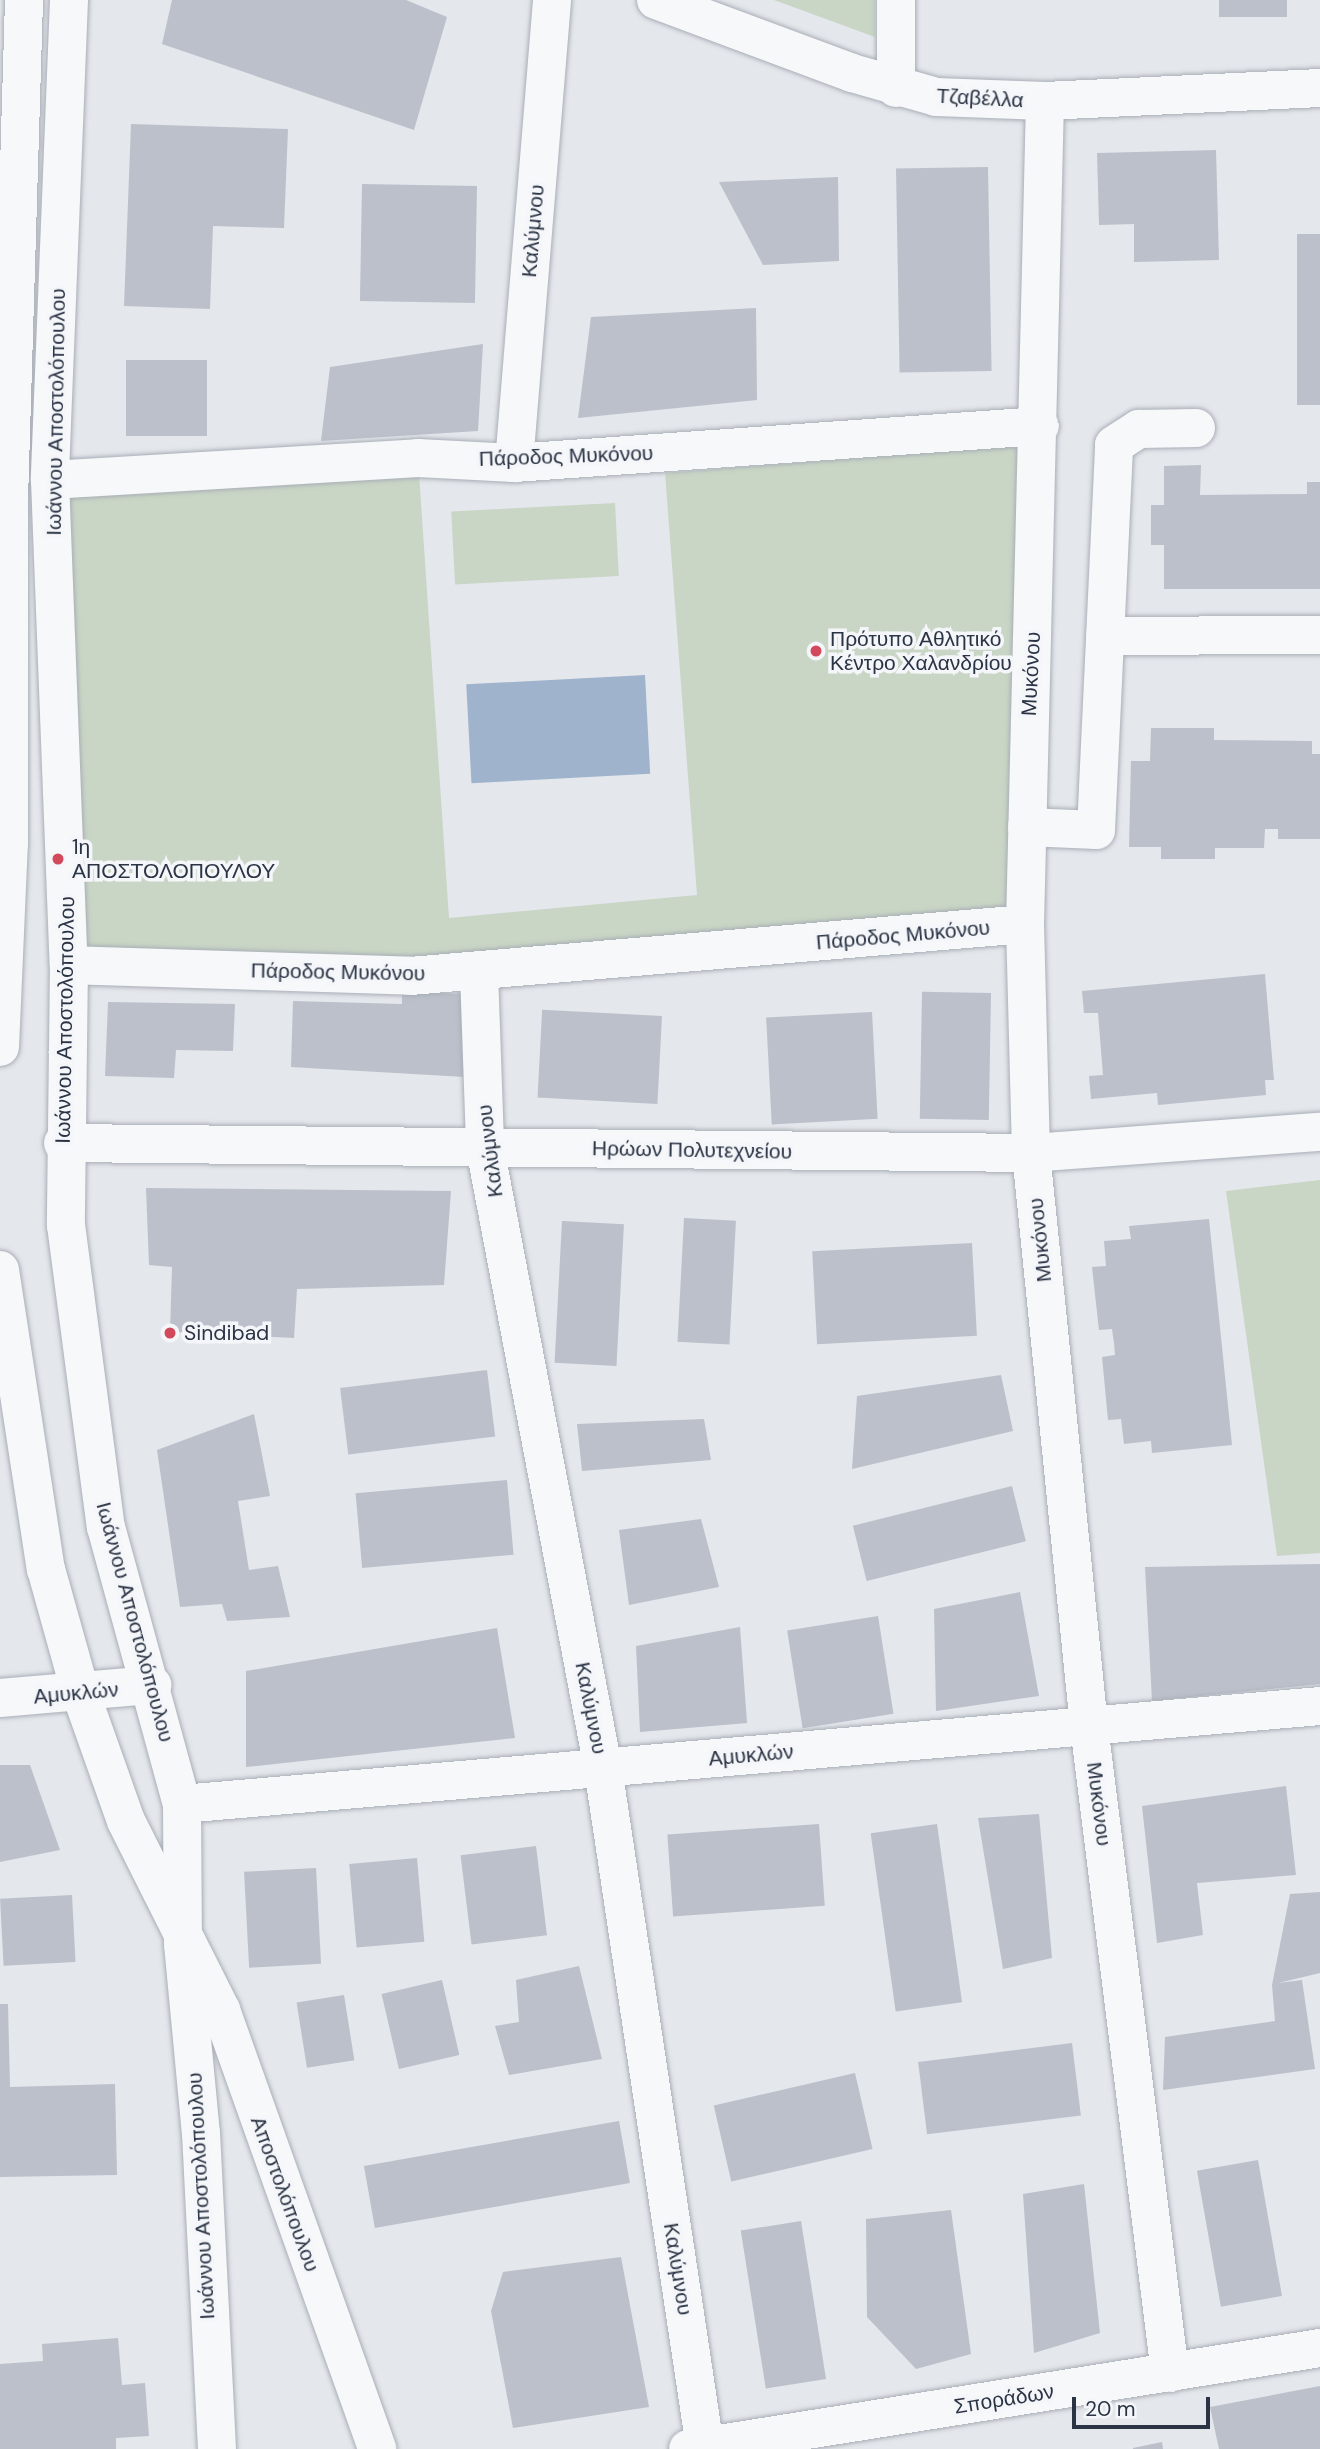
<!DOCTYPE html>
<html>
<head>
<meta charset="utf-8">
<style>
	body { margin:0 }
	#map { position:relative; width:1320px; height:2449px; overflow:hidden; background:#e4e7ec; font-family:"DM Sans",sans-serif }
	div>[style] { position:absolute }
	.green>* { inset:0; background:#c9d6c5; transform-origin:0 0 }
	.water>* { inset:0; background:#9fb4cc; transform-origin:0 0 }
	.building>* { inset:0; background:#bbc0ca; transform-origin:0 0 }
	.roads { filter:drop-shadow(0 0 2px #a9aeb7) drop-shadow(0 0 2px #a9aeb7) }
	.minor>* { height:38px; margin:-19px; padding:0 19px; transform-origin:19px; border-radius:19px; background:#f7f8fa }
	.dots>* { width:19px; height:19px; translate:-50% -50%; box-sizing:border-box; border:4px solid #f4f6f9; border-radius:50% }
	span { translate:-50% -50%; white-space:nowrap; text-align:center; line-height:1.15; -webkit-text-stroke:7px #f4f6f9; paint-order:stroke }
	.street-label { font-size:21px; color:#2b3445 }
	.poi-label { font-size:21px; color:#2b3445 }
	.left { translate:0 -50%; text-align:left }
	.scale { position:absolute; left:1072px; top:2397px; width:138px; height:32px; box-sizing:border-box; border:4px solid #2b3445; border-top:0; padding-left:9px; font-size:21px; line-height:24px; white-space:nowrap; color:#2b3445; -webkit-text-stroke:5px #f4f6f9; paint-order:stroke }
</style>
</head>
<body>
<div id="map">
	<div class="green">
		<i style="clip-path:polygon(774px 0,875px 0,875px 37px)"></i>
		<i style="clip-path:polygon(1040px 426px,1025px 924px,479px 972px,69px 965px,50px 480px,418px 458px,449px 918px,697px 895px,665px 473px,936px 452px)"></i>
		<i style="left:615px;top:503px;width:73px;height:164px;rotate:87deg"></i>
		<i style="clip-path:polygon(1320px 1180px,1320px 1553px,1277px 1556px,1226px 1191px)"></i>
	</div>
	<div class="water">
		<i style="left:645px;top:675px;width:99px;height:179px;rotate:87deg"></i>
	</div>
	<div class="building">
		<i style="clip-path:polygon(172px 0,406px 0,447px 17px,414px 130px,162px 44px)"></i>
		<i style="left:1219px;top:0;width:68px;height:17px"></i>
		<i style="clip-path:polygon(131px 124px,288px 129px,284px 228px,213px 226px,210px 309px,124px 306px)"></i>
		<i style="clip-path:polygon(1216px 150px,1219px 260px,1134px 262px,1134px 224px,1099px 225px,1097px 153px)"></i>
		<i style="left:988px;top:167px;width:204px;height:92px;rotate:89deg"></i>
		<i style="clip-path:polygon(838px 177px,839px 261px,763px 265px,719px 182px)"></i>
		<i style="left:362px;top:184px;width:115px;height:117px;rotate:1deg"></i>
		<i style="left:1297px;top:234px;width:23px;height:171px"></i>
		<i style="clip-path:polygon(756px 308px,757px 400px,578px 418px,591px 317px)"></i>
		<i style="clip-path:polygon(483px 344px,478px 431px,321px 441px,330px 367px)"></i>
		<i style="left:126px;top:360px;width:81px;height:76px"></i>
		<i style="clip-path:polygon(1201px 465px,1200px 495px,1307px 494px,1307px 482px,1320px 482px,1320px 589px,1164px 589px,1164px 545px,1151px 545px,1151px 505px,1164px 505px,1164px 466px)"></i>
		<i style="clip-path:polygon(1151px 728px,1214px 728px,1214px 740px,1312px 741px,1312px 754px,1320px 754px,1320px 839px,1278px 839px,1278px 829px,1265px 829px,1264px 848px,1215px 848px,1215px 859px,1161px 859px,1161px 847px,1129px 847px,1131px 761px,1150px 761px)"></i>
		<i style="clip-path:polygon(1265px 974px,1274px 1080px,1265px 1080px,1266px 1095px,1158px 1105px,1157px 1093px,1091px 1099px,1089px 1076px,1103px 1075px,1098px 1013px,1084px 1013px,1082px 991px)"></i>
		<i style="clip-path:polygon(402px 992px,468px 994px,465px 1077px,291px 1067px,293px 1001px,402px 1004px)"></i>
		<i style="left:991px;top:993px;width:127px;height:69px;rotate:91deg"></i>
		<i style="clip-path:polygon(108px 1002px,235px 1004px,233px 1051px,176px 1050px,174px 1078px,105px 1076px)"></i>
		<i style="left:872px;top:1012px;width:107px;height:106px;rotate:87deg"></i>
		<i style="left:662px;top:1016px;width:88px;height:120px;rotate:93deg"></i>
		<i style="clip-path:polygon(146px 1188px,451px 1191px,444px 1285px,297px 1289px,294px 1338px,170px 1332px,172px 1267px,149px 1265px)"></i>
		<i style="left:684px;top:1218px;width:52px;height:124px;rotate:3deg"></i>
		<i style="clip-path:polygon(1209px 1219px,1232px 1445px,1152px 1453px,1151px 1441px,1124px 1444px,1121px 1419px,1108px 1420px,1102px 1357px,1115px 1355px,1114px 1343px,1112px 1329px,1099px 1330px,1092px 1267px,1106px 1266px,1104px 1241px,1131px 1239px,1129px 1226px)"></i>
		<i style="left:562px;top:1221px;width:62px;height:142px;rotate:3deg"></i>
		<i style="left:972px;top:1243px;width:93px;height:160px;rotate:87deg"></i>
		<i style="left:487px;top:1370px;width:67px;height:148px;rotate:83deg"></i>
		<i style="clip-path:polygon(1001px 1375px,1013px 1431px,852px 1469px,857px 1396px)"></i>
		<i style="clip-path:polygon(254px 1414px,270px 1496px,238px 1501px,249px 1570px,278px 1566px,290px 1617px,227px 1621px,222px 1604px,180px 1607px,157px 1450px)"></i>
		<i style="clip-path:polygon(704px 1419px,711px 1460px,582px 1471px,577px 1424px)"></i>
		<i style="left:507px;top:1480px;width:75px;height:152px;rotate:85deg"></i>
		<i style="left:1012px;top:1486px;width:57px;height:164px;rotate:76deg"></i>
		<i style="clip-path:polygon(701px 1519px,719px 1587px,629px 1605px,619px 1530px)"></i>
		<i style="clip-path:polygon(1320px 1564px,1320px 1684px,1152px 1701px,1145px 1567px)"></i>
		<i style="clip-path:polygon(1020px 1592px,1039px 1696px,936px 1711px,934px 1609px)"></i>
		<i style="left:878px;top:1616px;width:99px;height:92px;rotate:81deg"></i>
		<i style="clip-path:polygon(740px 1627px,747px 1723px,640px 1732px,636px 1646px)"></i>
		<i style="clip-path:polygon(497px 1628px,515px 1738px,246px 1767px,246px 1671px)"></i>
		<i style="clip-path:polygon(0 1765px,30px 1765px,60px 1850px,0 1862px)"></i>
		<i style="clip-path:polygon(1286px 1786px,1296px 1875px,1197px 1883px,1203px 1935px,1157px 1943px,1142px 1806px)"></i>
		<i style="clip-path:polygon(1039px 1814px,1052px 1958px,1003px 1969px,978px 1818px)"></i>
		<i style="left:819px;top:1824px;width:82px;height:152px;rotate:86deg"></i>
		<i style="left:937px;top:1824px;width:180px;height:67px;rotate:82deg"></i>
		<i style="left:536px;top:1846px;width:90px;height:76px;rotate:83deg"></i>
		<i style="left:417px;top:1858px;width:84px;height:68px;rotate:85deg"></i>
		<i style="left:316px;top:1868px;width:96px;height:72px;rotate:87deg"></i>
		<i style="clip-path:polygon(1320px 1892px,1320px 1973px,1278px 1983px,1302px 1980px,1315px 2069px,1163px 2090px,1165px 2037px,1275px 2021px,1272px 1985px,1290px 1894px)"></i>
		<i style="left:72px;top:1895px;width:67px;height:72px;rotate:87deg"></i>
		<i style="clip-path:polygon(579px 1966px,602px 2059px,509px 2075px,495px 2026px,519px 2022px,516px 1980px)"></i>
		<i style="left:442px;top:1980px;width:77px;height:62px;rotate:77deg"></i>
		<i style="left:344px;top:1995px;width:66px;height:48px;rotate:81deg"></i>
		<i style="clip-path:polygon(0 2004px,8px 2004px,10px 2087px,115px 2084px,117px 2175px,0 2177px)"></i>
		<i style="left:1072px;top:2043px;width:73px;height:155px;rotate:83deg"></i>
		<i style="left:855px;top:2073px;width:78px;height:145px;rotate:77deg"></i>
		<i style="left:619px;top:2121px;width:63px;height:259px;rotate:80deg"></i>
		<i style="left:1258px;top:2160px;width:138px;height:62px;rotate:80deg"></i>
		<i style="clip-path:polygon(1084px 2184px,1100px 2333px,1034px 2353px,1023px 2194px)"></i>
		<i style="clip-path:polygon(951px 2210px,971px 2354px,916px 2369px,867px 2317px,866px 2219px)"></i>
		<i style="left:801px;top:2221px;width:160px;height:61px;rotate:81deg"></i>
		<i style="clip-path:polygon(621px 2257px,649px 2407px,513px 2428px,491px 2311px,503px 2272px)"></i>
		<i style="clip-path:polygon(118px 2338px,122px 2385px,145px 2383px,149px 2436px,116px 2438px,116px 2449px,0 2449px,0 2364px,43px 2361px,42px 2344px)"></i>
		<i style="clip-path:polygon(1320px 2386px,1320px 2449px,1219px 2449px,1210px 2407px)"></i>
		<i style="clip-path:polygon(1162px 2442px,1163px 2449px,1133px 2449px,1133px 2448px)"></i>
	</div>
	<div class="roads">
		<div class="minor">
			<i style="left:69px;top:0;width:480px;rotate:92.3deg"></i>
			<i style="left:50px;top:480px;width:485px;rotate:87.8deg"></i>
			<i style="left:69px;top:965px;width:260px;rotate:90.7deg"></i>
			<i style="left:66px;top:1225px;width:305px;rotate:82.5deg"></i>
			<i style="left:106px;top:1527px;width:287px;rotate:74.7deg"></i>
			<i style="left:182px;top:1804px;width:140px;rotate:89.6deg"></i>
			<i style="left:183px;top:1944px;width:190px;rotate:84.6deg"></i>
			<i style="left:201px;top:2133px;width:316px;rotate:87.1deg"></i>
			<i style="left:656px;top:0;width:209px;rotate:20.4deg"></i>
			<i style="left:852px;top:73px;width:87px;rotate:15.9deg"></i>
			<i style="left:936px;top:97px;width:109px;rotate:2.1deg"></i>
			<i style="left:1045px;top:101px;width:275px;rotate:-2.7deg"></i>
			<i style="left:896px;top:0;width:88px;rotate:90deg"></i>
			<i style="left:1045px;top:101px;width:823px;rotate:91.39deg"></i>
			<i style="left:1025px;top:924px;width:229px;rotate:88.5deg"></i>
			<i style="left:1031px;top:1153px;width:576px;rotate:84.22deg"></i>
			<i style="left:1089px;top:1726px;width:652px;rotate:82.86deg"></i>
			<i style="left:514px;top:463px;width:465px;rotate:-85.3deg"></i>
			<i style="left:50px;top:480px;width:369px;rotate:-3.4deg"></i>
			<i style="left:418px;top:458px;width:96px;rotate:3deg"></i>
			<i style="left:514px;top:463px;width:527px;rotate:-4.02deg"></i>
			<i style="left:1105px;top:636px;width:215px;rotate:-0.3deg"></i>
			<i style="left:1027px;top:827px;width:69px;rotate:2.5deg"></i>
			<i style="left:1096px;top:830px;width:385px;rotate:-87.3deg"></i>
			<i style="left:1114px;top:445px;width:30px;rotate:-33deg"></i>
			<i style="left:1139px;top:429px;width:57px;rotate:-1deg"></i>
			<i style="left:69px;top:965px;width:341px;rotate:1.8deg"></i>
			<i style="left:410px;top:976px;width:617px;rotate:-4.83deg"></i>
			<i style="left:479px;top:972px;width:176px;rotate:88deg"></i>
			<i style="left:485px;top:1148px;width:631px;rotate:79.22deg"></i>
			<i style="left:603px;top:1768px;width:687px;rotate:81.46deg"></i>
			<i style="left:0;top:1047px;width:203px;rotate:-87.5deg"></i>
			<i style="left:9px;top:844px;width:344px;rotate:-90deg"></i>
			<i style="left:9px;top:500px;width:500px;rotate:-88.28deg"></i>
			<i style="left:63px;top:1143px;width:968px;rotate:0.59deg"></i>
			<i style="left:1031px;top:1153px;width:290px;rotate:-4.2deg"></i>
			<i style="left:0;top:1270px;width:303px;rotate:81.3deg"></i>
			<i style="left:46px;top:1569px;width:130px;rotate:74.4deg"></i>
			<i style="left:81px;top:1694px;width:135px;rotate:70.5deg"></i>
			<i style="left:126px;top:1821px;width:212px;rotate:63.3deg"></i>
			<i style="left:221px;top:2010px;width:466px;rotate:70.4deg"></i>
			<i style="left:0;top:1698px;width:153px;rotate:-4.9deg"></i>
			<i style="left:182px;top:1804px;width:1142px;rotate:-4.92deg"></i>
			<i style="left:688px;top:2449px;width:640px;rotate:-9.08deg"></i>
		</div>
	</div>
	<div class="dots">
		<i style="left:816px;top:651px;background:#d1495b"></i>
		<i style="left:58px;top:859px;background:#d1495b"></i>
		<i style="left:170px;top:1333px;background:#d1495b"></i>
	</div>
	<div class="street-label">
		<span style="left:980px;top:98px;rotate:3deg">Τζαβέλλα</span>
		<span style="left:533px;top:231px;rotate:-85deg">Καλύμνου</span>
		<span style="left:56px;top:412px;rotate:-89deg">Ιωάννου Αποστολόπουλου</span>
		<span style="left:566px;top:456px;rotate:-2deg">Πάροδος Μυκόνου</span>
		<span style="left:1031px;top:674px;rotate:-87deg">Μυκόνου</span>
		<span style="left:903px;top:935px;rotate:-5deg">Πάροδος Μυκόνου</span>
		<span style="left:338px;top:972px;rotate:1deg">Πάροδος Μυκόνου</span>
		<span style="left:65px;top:1020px;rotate:-89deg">Ιωάννου Αποστολόπουλου</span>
		<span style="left:692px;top:1150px;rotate:1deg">Ηρώων Πολυτεχνείου</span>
		<span style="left:490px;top:1151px;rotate:-97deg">Καλύμνου</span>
		<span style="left:1040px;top:1240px;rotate:-96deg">Μυκόνου</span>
		<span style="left:135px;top:1622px;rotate:75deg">Ιωάννου Αποστολόπουλου</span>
		<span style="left:76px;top:1693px;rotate:-5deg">Αμυκλών</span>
		<span style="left:591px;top:1708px;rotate:79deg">Καλύμνου</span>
		<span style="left:751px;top:1755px;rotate:-5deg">Αμυκλών</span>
		<span style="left:1099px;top:1804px;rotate:83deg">Μυκόνου</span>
		<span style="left:285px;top:2194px;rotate:70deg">Αποστολόπουλου</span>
		<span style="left:201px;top:2196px;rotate:-93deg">Ιωάννου Αποστολόπουλου</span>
		<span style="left:678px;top:2269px;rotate:81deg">Καλύμνου</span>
		<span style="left:1004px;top:2399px;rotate:-9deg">Σποράδων</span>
	</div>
	<div class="poi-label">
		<span class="left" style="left:830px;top:651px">Πρότυπο Αθλητικό<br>Κέντρο Χαλανδρίου</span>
		<span class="left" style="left:72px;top:859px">1η<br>ΑΠΟΣΤΟΛΟΠΟΥΛΟΥ</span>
		<span class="left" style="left:184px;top:1333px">Sindibad</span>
	</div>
	<div class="scale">20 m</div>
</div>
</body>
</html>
